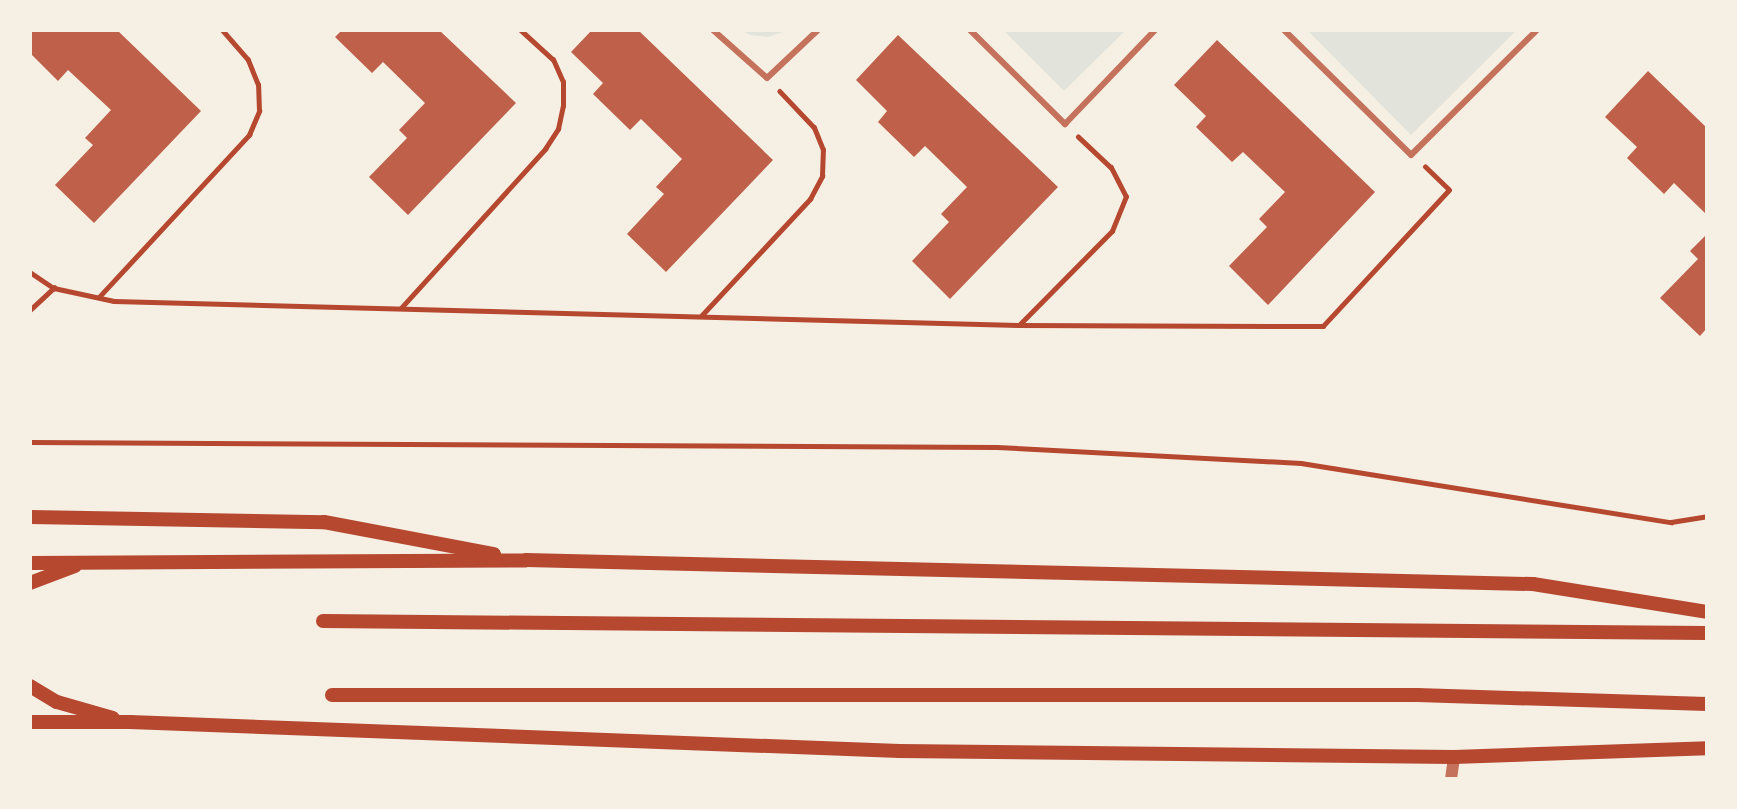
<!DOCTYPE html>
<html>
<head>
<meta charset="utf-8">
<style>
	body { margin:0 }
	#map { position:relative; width:1737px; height:809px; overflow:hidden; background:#f6efe4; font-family:Roboto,sans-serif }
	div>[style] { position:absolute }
	.green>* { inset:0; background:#e2e4dc }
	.building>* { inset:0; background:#bf614a }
	.path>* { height:4.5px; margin:-2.25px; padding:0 2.25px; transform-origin:2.25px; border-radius:2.25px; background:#b5482f }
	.pedestrian>* { height:6px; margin:-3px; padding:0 3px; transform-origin:3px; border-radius:3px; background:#c5725c }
	.tertiary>* { height:12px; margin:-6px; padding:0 6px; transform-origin:6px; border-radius:6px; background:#c5725c }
	.secondary>* { height:14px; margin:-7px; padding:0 7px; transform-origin:7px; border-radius:7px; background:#b5482f }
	span { translate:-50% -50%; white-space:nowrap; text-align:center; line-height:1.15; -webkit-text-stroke:5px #f6efe4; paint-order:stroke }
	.frame { position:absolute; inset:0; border:32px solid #f6efe4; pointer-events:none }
</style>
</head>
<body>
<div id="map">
	<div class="green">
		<i style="clip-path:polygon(742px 30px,789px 30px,768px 37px,750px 35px)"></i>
		<i style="clip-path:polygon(1003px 30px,1126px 30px,1064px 91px)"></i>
		<i style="clip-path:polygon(1307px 30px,1517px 30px,1411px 135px)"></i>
	</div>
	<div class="building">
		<i style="clip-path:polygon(30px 30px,117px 30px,201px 111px,94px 223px,55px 185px,93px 145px,85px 138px,111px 110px,68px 70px,58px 81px,30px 53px)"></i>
		<i style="clip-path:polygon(342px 30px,439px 30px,516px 103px,408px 215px,369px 177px,407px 138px,399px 130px,425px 103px,383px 62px,372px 73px,335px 37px)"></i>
		<i style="clip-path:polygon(592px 30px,638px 30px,773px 160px,666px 272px,627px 234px,664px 194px,656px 187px,682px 159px,641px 119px,630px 130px,593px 94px,603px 83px,571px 52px)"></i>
		<i style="clip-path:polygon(898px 35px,1058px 187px,950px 299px,912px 261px,949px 222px,941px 214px,967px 187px,925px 146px,914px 157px,878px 122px,887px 111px,856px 80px)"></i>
		<i style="clip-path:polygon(1217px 40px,1375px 192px,1268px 305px,1229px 266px,1267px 227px,1259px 219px,1285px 192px,1243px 152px,1232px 162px,1196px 127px,1206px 116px,1174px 85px)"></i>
		<i style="clip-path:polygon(1648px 71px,1707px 128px,1707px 215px,1674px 183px,1664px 194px,1627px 158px,1637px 147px,1605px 117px)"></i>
		<i style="clip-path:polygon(1707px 234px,1707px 328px,1700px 336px,1660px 298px,1698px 259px,1690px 251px)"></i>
	</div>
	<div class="path">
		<i style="left:30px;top:272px;width:29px;rotate:34deg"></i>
		<i style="left:54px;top:288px;width:61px;rotate:12.2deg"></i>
		<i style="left:114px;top:301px;width:905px;rotate:1.52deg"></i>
		<i style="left:1019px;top:325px;width:304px;rotate:0.2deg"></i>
		<i style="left:1323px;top:326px;width:185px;rotate:-47.2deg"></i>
		<i style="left:1449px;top:190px;width:33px;rotate:-136deg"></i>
		<i style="left:99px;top:297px;width:221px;rotate:-47.2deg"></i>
		<i style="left:249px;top:135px;width:26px;rotate:-67deg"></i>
		<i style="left:259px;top:111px;width:26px;rotate:-92deg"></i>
		<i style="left:258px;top:85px;width:27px;rotate:-112deg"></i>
		<i style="left:248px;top:60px;width:40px;rotate:-131deg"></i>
		<i style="left:401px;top:308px;width:215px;rotate:-47.8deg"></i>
		<i style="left:545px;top:149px;width:24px;rotate:-57deg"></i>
		<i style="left:558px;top:129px;width:24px;rotate:-78deg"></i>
		<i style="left:563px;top:106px;width:24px;rotate:-90deg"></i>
		<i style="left:563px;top:82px;width:24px;rotate:-114deg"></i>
		<i style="left:553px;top:60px;width:45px;rotate:-137.7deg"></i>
		<i style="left:30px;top:310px;width:33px;rotate:-43deg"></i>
		<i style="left:701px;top:316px;width:160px;rotate:-47deg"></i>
		<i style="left:810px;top:199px;width:26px;rotate:-62deg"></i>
		<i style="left:822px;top:176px;width:26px;rotate:-88deg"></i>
		<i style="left:823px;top:150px;width:24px;rotate:-112deg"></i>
		<i style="left:814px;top:128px;width:50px;rotate:-133.4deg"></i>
		<i style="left:1019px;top:325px;width:132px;rotate:-45.3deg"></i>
		<i style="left:1112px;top:231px;width:37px;rotate:-68deg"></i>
		<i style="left:1126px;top:197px;width:33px;rotate:-117deg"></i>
		<i style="left:1111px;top:168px;width:45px;rotate:-136.8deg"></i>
		<i style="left:30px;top:442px;width:967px;rotate:0.3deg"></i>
		<i style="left:997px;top:447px;width:304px;rotate:3deg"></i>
		<i style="left:1301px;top:463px;width:375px;rotate:9.1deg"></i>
		<i style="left:1671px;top:522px;width:36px;rotate:-9deg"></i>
	</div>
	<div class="pedestrian">
		<i style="left:713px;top:30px;width:72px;rotate:41.6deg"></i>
		<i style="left:767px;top:78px;width:70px;rotate:-43.3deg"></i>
		<i style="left:970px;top:30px;width:134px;rotate:44.7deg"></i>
		<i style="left:1065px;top:124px;width:130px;rotate:-46.2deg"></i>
		<i style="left:1284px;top:30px;width:178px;rotate:44.5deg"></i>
		<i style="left:1411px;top:155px;width:177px;rotate:-44.8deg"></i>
	</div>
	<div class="tertiary">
		<i style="left:1451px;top:779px;width:22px;rotate:-82deg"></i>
	</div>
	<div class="secondary">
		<i style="left:30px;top:517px;width:294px;rotate:1deg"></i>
		<i style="left:324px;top:522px;width:173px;rotate:10.7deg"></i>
		<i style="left:30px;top:563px;width:496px;rotate:-0.3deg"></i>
		<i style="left:526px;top:560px;width:1007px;rotate:1.37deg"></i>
		<i style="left:1533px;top:584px;width:176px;rotate:9.1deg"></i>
		<i style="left:30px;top:583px;width:48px;rotate:-20.7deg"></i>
		<i style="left:323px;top:621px;width:1384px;rotate:0.5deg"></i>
		<i style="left:30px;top:686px;width:31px;rotate:31deg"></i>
		<i style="left:57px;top:702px;width:58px;rotate:15.9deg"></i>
		<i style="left:332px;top:695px;width:1085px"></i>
		<i style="left:1417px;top:695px;width:290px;rotate:1.8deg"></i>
		<i style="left:30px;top:722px;width:100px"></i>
		<i style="left:130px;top:722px;width:770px;rotate:2.16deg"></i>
		<i style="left:899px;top:751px;width:555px;rotate:0.62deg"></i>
		<i style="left:1454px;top:757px;width:253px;rotate:-2deg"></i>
	</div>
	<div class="frame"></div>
</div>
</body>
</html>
